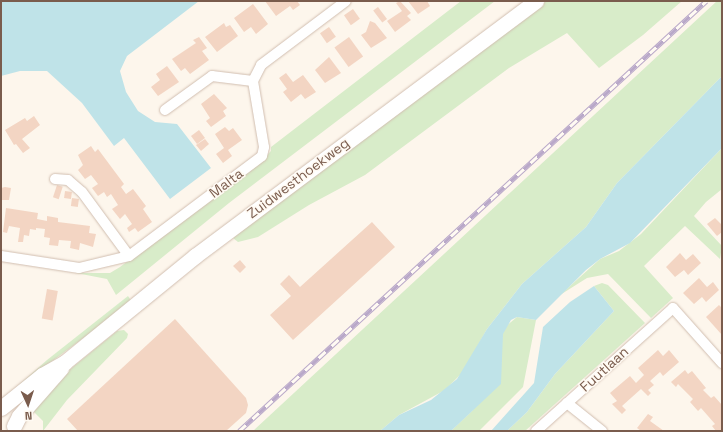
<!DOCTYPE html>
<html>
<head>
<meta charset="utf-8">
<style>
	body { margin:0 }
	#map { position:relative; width:723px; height:432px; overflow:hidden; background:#fdf6ec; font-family:"Space Grotesk",sans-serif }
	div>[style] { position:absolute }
	.green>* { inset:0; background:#d8ecc9 }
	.water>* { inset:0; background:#bfe3e8 }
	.building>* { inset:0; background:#f3d5c3; transform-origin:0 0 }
	.roads { filter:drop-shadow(0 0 1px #d1beb0) drop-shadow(0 0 1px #d1beb0) }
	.minor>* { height:10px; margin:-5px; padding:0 5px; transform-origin:5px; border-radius:5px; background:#fff }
	.secondary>* { height:15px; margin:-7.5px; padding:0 7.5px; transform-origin:7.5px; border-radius:7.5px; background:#fff }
	.rail>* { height:4.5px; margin-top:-2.25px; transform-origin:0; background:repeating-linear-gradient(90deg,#fffaf3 0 9px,#b9a8c9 0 18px); box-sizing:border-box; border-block:1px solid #b9a8c9 }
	span { translate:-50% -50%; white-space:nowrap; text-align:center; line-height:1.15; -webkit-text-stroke:3px #fffaf3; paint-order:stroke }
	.street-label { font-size:14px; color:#7a5c4d }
	.frame { position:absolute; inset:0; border:2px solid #7a5c4d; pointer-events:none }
	.north { position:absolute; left:8px; top:384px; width:40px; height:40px; -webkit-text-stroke:3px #fffaf3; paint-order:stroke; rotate:177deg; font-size:11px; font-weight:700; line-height:16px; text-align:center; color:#7a5c4d }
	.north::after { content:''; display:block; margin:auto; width:14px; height:18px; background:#7a5c4d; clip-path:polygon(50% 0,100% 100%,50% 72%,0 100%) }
</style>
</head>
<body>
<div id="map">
	<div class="green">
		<i style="clip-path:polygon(461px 1px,495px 1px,229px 203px,116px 295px,107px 279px,76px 273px,110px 273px,120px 267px,260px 162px,271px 151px,271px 147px)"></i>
		<i style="clip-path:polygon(545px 1px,682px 1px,643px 35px,599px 68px,567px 33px,509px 68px,365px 175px,309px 205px,258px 237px,238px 242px,233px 238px,509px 26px)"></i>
		<i style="clip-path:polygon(717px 1px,722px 1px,722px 76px,617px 183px,586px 227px,522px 284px,487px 329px,463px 372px,445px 390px,399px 415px,380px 431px,253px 431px)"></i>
		<i style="clip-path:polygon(722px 148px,722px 189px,706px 202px,694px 216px,722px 246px,720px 259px,685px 226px,644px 266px,673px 298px,651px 318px,608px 274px,587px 278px,560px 295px,600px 259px,619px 251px,641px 234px)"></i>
		<i style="clip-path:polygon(602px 283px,608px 285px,645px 323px,525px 431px,507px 431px,527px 412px,555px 374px,614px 311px,594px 286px)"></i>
		<i style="clip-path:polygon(128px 296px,132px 302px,13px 390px,47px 360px)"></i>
		<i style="clip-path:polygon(517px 317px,536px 320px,523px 387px,479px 431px,451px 431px,473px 410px,505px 327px)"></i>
		<i style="clip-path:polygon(124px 330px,128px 334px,127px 338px,67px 400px,43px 431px,43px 421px,31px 409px,62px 376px,117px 331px)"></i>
	</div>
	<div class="water">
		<i style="clip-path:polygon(1px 1px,199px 1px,127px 56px,120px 71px,126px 92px,138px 111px,155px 122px,177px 124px,211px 168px,170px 199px,124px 138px,114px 146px,82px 103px,47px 71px,20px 71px,1px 76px)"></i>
		<i style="clip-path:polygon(722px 76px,722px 148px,630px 243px,600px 259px,586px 270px,536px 320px,517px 317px,511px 320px,503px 334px,501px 384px,451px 431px,380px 431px,399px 415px,431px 400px,457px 379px,487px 329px,522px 284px,586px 227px,617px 183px)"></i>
		<i style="clip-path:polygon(594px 286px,614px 311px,555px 374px,527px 412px,507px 431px,491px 431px,534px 383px,543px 327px,570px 302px)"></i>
	</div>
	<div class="building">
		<i style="clip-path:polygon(265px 1px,297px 1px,300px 5px,293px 10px,290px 6px,276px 16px)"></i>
		<i style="clip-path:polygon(400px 1px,411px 13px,407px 16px,411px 20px,395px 32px,387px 21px,402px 11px,396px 3px)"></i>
		<i style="clip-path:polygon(408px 1px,427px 1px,430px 6px,418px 14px)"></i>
		<i style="clip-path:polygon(253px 4px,268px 24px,256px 34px,251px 27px,244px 32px,234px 18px)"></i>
		<i style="left:378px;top:7px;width:15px;height:6px;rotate:53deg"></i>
		<i style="left:353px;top:9px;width:12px;height:11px;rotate:55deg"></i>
		<i style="clip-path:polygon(370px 21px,375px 23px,387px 38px,371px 48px,361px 35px,366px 32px)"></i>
		<i style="clip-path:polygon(224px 23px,226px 27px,230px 25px,238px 36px,217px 52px,205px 37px)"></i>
		<i style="left:329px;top:27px;width:12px;height:11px;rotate:55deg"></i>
		<i style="clip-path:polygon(199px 37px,207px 48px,202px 51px,209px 60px,190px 74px,185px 68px,181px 71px,172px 59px,196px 43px,193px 40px)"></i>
		<i style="left:349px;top:37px;width:24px;height:18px;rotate:54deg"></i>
		<i style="clip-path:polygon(329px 57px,341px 73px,325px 83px,315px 70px)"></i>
		<i style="clip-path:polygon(167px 66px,179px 82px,158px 96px,151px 87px,160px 80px,156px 74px)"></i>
		<i style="clip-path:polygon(286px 73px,293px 82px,303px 75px,316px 92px,305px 99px,301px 94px,291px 102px,283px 92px,287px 89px,279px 78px)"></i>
		<i style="clip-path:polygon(214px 94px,227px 108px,223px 111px,226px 116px,211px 127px,206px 121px,210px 118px,201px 104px)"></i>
		<i style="clip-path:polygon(34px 116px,40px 125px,22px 139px,30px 148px,23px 153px,16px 144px,14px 145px,5px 130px,25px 118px,27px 121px)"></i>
		<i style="clip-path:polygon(225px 127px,229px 131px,233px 128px,242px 140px,228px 150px,232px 156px,223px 163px,216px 154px,224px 148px,215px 134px)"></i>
		<i style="left:199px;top:130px;width:10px;height:10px;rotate:53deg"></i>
		<i style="clip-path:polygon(205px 139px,209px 144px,201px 151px,196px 145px)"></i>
		<i style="clip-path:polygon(91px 146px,95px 152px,98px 149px,124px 184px,121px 187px,126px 194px,133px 189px,146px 206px,143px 209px,152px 222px,138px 232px,135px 228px,129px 232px,127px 228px,132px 224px,125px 214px,120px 219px,112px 209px,118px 205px,111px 194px,107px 197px,104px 192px,98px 196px,92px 188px,98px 184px,91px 175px,85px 179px,78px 170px,83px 165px,78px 155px)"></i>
		<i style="left:57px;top:185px;width:6px;height:13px;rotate:18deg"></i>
		<i style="clip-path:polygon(5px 187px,11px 188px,9px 200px,1px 200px,1px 188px)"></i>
		<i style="left:65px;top:191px;width:7px;height:7px;rotate:8deg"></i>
		<i style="left:72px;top:198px;width:7px;height:8px;rotate:8deg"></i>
		<i style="clip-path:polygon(6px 208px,38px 213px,37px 219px,47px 221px,47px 216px,58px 218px,58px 222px,90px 226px,89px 233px,96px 234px,93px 247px,80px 243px,79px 250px,70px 248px,71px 241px,59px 240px,58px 246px,49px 245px,50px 238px,44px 237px,45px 229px,36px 228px,36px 230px,30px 229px,29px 236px,24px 235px,23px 242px,18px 242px,20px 228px,9px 226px,7px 233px,3px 232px)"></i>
		<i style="clip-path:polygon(715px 218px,722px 225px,722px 232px,717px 236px,707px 224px)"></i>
		<i style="clip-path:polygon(372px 222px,395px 247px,293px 340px,270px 315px,291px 296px,280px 284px,289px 275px,300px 287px)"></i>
		<i style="clip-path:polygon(680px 253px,686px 260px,693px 254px,701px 263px,688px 275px,684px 270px,675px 277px,666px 267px)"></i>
		<i style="clip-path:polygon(240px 260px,246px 267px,240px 273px,233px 266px)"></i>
		<i style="clip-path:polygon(699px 278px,707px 287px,713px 282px,719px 290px,706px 302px,702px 297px,694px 304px,683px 293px)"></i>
		<i style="left:47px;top:289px;width:11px;height:30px;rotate:10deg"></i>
		<i style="clip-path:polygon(719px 305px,722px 308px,722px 335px,706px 317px)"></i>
		<i style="clip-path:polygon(175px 319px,246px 398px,248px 405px,246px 413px,226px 431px,78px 431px,67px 419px)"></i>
		<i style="clip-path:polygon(658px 350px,663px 356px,669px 350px,679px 362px,663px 376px,660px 372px,650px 381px,654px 385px,648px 390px,651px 393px,648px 396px,641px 389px,622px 406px,626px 410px,622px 414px,612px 404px,617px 401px,610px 393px,630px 376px,636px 383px,644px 375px,638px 368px)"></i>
		<i style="clip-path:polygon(685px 370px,688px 374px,692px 371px,706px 388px,703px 390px,711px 398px,714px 396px,722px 405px,722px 431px,716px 431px,712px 426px,715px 424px,701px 408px,698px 411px,690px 402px,693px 399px,678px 384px,676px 387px,671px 382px)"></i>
		<i style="clip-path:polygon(648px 414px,653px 417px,650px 421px,664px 431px,641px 431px,637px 428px)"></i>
	</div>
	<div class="roads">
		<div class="minor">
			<i style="left:165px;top:110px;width:58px;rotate:-35.9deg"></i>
			<i style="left:212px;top:76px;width:41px;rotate:7deg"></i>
			<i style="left:55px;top:179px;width:13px;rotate:4deg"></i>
			<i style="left:68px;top:180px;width:18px;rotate:41deg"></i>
			<i style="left:82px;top:192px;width:79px;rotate:53.7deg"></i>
			<i style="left:1px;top:256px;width:79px;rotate:8.7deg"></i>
			<i style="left:79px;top:268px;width:51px;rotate:-13.5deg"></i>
			<i style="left:129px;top:256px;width:166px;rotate:-36.9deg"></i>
			<i style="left:262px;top:156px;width:9px;rotate:-77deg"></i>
			<i style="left:264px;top:147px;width:67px;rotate:-99.5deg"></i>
			<i style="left:253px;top:81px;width:18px;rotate:-63deg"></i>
			<i style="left:261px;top:65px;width:106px;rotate:-37deg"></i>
			<i style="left:567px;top:403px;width:45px;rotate:38.7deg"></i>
			<i style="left:536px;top:431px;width:184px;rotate:-41.9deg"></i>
			<i style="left:673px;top:308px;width:74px;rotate:48.3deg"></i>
		</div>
		<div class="secondary">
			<i style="left:1px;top:408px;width:53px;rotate:-38.8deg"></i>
			<i style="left:42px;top:375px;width:26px;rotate:-29deg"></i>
			<i style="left:65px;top:362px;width:168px;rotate:-39.2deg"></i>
			<i style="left:195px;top:256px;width:426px;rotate:-36.8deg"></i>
			<i style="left:14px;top:426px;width:11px;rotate:-63deg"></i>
			<i style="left:19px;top:416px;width:64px;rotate:-48.8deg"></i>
		</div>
	</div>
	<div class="rail">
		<i style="left:239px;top:431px;width:635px;rotate:-42.64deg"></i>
	</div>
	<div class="street-label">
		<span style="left:298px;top:178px;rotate:-37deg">Zuidwesthoekweg</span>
		<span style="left:226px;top:183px;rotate:-37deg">Malta</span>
		<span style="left:604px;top:369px;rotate:-42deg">Fuutlaan</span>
	</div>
	<div class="frame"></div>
	<div class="north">N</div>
</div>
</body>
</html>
